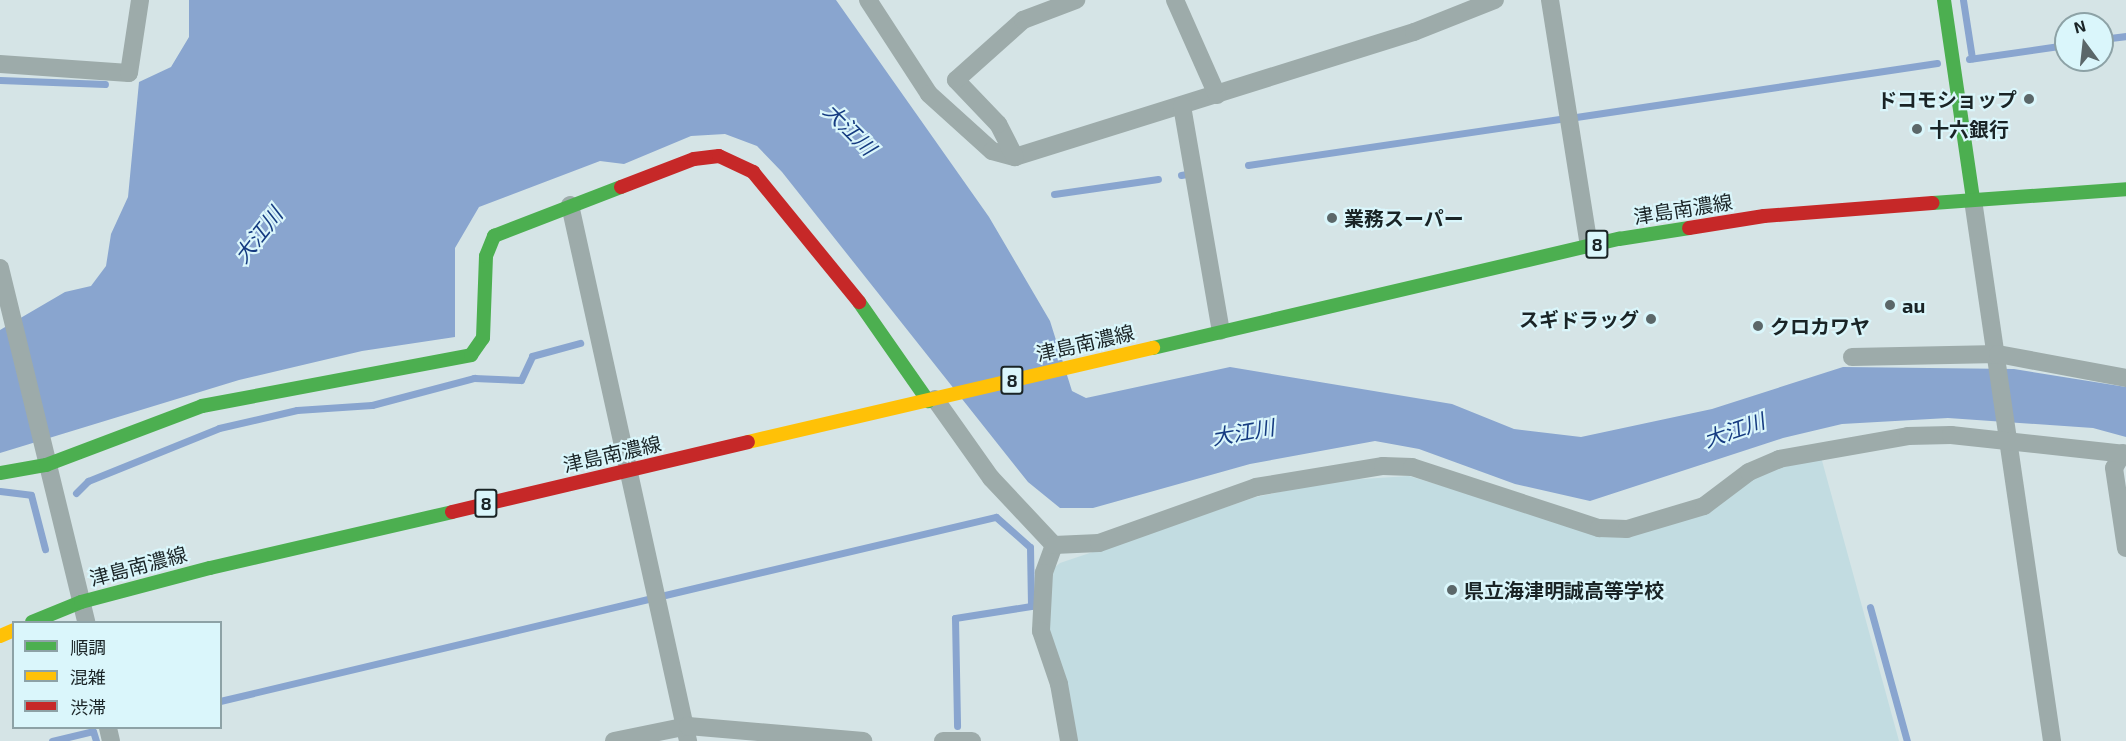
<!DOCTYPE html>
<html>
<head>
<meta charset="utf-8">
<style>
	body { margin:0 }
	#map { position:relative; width:2126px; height:741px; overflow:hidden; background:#d5e4e6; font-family:"Exo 2","Noto Sans JP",sans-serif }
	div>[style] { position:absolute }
	.built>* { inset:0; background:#c2dce1 }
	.water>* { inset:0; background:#89a5cf }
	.stream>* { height:7px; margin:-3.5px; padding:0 3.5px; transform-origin:3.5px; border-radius:3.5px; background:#89a5cf }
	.street>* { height:18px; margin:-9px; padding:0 9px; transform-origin:9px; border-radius:9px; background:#9dabaa }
	.fast>* { height:14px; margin:-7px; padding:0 7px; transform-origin:7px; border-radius:7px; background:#4caf50 }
	.slow>* { height:14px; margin:-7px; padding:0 7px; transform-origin:7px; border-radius:7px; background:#ffc107 }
	.jam>* { height:14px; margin:-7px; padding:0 7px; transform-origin:7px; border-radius:7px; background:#c62828 }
	.dots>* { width:16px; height:16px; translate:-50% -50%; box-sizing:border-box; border:3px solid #daf6fb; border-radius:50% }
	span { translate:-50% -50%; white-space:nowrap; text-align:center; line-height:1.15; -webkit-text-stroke:4.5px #daf6fb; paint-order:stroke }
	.shield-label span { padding:2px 4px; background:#daf6fb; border:2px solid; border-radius:4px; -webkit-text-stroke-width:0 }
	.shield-label { font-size:18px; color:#1a2426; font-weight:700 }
	.poi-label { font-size:20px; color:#1a2426; font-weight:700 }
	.right { translate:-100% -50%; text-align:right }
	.left { translate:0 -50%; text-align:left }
	.street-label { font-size:20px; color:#1a2426 }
	.water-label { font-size:21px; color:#153b81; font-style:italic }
	.legend { position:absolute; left:12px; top:621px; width:210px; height:108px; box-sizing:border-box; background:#daf6fb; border:2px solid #8da2a6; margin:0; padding:8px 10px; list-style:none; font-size:18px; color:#1a2426 }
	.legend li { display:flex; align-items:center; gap:12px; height:30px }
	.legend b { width:30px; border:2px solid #8da2a6 }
	.north { position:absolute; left:2054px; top:12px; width:60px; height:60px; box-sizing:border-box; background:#daf6fb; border:2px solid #8da2a6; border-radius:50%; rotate:345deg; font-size:16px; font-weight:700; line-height:24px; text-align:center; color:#1a2426 }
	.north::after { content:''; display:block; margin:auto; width:21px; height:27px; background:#5b6769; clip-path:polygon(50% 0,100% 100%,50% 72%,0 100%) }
</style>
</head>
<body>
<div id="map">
	<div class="built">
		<i style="clip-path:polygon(1821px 457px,1899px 741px,1077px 741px,1067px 683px,1045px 632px,1049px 572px,1060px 563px,1256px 497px,1332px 481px,1409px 476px,1583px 528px,1641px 532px,1751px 476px)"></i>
	</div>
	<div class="water">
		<i style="clip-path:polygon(189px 0,836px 0,989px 217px,1050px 321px,1072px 391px,1086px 398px,1230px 367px,1452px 404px,1514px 429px,1581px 437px,1712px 409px,1843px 367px,2014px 369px,2126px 387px,2126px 437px,2093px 428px,1948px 418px,1842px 424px,1783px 438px,1590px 501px,1515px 484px,1419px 449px,1375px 441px,1250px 464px,1093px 508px,1060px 508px,1028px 482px,782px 172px,757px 146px,725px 134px,691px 136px,624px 164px,600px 161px,479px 207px,455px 248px,455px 337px,362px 351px,239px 380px,0 453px,0 330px,65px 292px,91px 286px,106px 266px,111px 234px,128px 197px,139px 82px,171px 67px,189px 37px)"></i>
	</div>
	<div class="stream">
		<i style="left:1963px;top:0;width:59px;rotate:81.2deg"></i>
		<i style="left:2102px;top:39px;width:24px;rotate:-7deg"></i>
		<i style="left:1969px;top:59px;width:98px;rotate:-8.2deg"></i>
		<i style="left:0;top:80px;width:105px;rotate:2.2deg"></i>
		<i style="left:1576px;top:117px;width:365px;rotate:-8.5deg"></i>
		<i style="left:1248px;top:165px;width:315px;rotate:-8.4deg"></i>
		<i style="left:1181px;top:175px;width:6px;rotate:-9deg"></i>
		<i style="left:1054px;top:194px;width:105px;rotate:-8.2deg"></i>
		<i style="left:0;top:491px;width:31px;rotate:7deg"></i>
		<i style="left:31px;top:495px;width:56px;rotate:75.5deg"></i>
		<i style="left:76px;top:493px;width:17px;rotate:-45deg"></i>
		<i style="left:88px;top:481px;width:141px;rotate:-22deg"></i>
		<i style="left:219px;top:428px;width:80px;rotate:-13deg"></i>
		<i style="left:297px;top:410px;width:75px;rotate:-3.8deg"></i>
		<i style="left:372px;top:405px;width:106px;rotate:-14.8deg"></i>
		<i style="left:474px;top:378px;width:47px;rotate:2.4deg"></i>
		<i style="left:521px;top:380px;width:26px;rotate:-65deg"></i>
		<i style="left:532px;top:356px;width:50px;rotate:-15.2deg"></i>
		<i style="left:665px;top:595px;width:340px;rotate:-13.3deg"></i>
		<i style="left:996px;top:517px;width:45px;rotate:41.4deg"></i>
		<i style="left:1030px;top:547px;width:59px;rotate:89deg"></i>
		<i style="left:1031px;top:606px;width:77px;rotate:171deg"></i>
		<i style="left:955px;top:618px;width:108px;rotate:88.9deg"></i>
		<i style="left:1870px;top:607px;width:139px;rotate:74.6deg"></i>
		<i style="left:220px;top:701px;width:439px;rotate:-13.4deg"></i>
		<i style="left:52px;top:741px;width:42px;rotate:-13.7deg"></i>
		<i style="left:93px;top:731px;width:10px;rotate:73deg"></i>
	</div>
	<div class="street">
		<i style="left:868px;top:0;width:112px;rotate:57deg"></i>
		<i style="left:929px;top:94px;width:85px;rotate:42.1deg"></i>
		<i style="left:992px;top:151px;width:24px;rotate:15deg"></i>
		<i style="left:1015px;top:157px;width:418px;rotate:-17.4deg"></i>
		<i style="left:1414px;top:32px;width:87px;rotate:-21.6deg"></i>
		<i style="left:1175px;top:0;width:104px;rotate:66.1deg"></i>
		<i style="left:1550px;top:0;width:249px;rotate:81deg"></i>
		<i style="left:0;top:64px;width:129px;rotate:4deg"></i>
		<i style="left:129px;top:73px;width:74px;rotate:-81.4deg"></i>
		<i style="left:1182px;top:106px;width:228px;rotate:80.2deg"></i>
		<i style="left:1015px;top:157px;width:37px;rotate:-117deg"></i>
		<i style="left:998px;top:124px;width:61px;rotate:-133.7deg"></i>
		<i style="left:956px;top:80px;width:90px;rotate:-41.8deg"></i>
		<i style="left:1023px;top:20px;width:57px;rotate:-20.7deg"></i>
		<i style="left:1973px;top:200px;width:547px;rotate:81.69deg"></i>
		<i style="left:570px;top:205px;width:549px;rotate:77.58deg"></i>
		<i style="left:0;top:268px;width:364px;rotate:76.3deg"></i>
		<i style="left:1852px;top:357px;width:146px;rotate:-1.2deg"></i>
		<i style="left:1998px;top:354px;width:130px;rotate:10.6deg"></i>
		<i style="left:935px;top:399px;width:97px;rotate:54.7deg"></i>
		<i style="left:991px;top:478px;width:92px;rotate:46.8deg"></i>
		<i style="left:1054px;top:545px;width:30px;rotate:110deg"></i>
		<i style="left:1044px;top:573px;width:58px;rotate:93deg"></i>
		<i style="left:1041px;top:631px;width:56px;rotate:71.2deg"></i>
		<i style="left:1059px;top:684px;width:58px;rotate:80deg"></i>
		<i style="left:2123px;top:453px;width:17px;rotate:121deg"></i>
		<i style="left:2114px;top:468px;width:81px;rotate:81.5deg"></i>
		<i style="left:1054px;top:545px;width:45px;rotate:-2.5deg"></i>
		<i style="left:1099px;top:543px;width:167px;rotate:-19.6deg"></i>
		<i style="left:1256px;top:487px;width:129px;rotate:-9.4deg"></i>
		<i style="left:1383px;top:466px;width:29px;rotate:2deg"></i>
		<i style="left:1412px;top:467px;width:197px;rotate:18.1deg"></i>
		<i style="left:1599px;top:528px;width:28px;rotate:2deg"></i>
		<i style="left:1627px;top:529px;width:80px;rotate:-16.6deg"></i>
		<i style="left:1704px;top:506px;width:56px;rotate:-37.1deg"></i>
		<i style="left:1749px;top:472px;width:33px;rotate:-23deg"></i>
		<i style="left:1779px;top:459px;width:131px;rotate:-10.1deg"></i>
		<i style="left:1908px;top:436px;width:43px;rotate:-1.3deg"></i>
		<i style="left:1951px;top:435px;width:176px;rotate:6.2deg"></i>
		<i style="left:108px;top:728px;width:13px;rotate:77deg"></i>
		<i style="left:614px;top:741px;width:76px;rotate:-11.5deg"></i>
		<i style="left:688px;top:726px;width:176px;rotate:4.9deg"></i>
		<i style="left:943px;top:741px;width:29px"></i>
	</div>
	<div class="fast">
		<i style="left:1944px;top:0;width:202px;rotate:81.7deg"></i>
		<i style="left:1933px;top:203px;width:194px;rotate:-4.1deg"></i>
		<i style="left:859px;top:302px;width:121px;rotate:55.1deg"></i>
		<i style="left:1153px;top:348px;width:479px;rotate:-13.2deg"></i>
		<i style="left:1619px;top:239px;width:71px;rotate:-8.9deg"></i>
		<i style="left:0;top:473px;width:47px;rotate:-9.9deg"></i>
		<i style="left:46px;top:465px;width:167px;rotate:-20.7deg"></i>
		<i style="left:202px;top:406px;width:274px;rotate:-10.7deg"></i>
		<i style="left:471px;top:355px;width:21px;rotate:-55deg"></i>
		<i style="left:483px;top:338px;width:82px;rotate:-87.9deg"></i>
		<i style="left:486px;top:256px;width:22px;rotate:-68deg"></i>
		<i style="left:494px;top:236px;width:136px;rotate:-21.1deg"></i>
		<i style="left:32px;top:622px;width:53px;rotate:-22.2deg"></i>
		<i style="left:81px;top:602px;width:133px;rotate:-14.8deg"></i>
		<i style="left:210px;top:568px;width:248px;rotate:-13deg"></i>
	</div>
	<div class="slow">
		<i style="left:748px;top:442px;width:416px;rotate:-13.1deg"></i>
		<i style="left:0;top:636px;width:15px;rotate:-23deg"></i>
	</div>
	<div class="jam">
		<i style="left:621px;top:187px;width:78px;rotate:-21deg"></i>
		<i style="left:694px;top:159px;width:25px;rotate:-7deg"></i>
		<i style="left:719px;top:156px;width:38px;rotate:25deg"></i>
		<i style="left:753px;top:172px;width:168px;rotate:50.8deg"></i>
		<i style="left:1689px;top:228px;width:76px;rotate:-9.1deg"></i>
		<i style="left:1764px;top:216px;width:169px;rotate:-4.4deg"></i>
		<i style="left:452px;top:512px;width:304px;rotate:-13.3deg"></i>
	</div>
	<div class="dots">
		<i style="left:2029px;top:99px;background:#5b6769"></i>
		<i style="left:1917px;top:129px;background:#5b6769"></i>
		<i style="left:1332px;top:218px;background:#5b6769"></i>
		<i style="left:1890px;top:305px;background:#5b6769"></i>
		<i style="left:1651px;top:319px;background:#5b6769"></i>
		<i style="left:1758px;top:326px;background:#5b6769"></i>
		<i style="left:1452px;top:590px;background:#5b6769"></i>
	</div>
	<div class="shield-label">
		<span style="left:1597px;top:244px">8</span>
		<span style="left:1012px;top:380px">8</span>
		<span style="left:486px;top:503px">8</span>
	</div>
	<div class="poi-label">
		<span class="right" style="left:2017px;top:99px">ドコモショップ</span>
		<span class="left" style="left:1929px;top:129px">十六銀行</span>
		<span class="left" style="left:1344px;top:218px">業務スーパー</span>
		<span class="left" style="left:1902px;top:305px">au</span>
		<span class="right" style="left:1639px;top:319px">スギドラッグ</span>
		<span class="left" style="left:1770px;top:326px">クロカワヤ</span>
		<span class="left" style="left:1464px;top:590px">県立海津明誠高等学校</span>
	</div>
	<div class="street-label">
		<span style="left:1683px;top:209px;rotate:-9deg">津島南濃線</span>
		<span style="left:1085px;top:343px;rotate:-13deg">津島南濃線</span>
		<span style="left:612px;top:454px;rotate:-13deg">津島南濃線</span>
		<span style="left:138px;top:566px;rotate:-15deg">津島南濃線</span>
	</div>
	<div class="water-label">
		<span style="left:850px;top:129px;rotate:45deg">大江川</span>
		<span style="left:258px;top:235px;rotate:-52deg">大江川</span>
		<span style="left:1734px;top:430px;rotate:-19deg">大江川</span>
		<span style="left:1243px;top:432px;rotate:-10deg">大江川</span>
	</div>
	<ul class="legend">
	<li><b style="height:8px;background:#4caf50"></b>順調</li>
	<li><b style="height:8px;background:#ffc107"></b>混雑</li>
	<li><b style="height:8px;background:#c62828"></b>渋滞</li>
	</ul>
	<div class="north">N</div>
</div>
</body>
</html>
